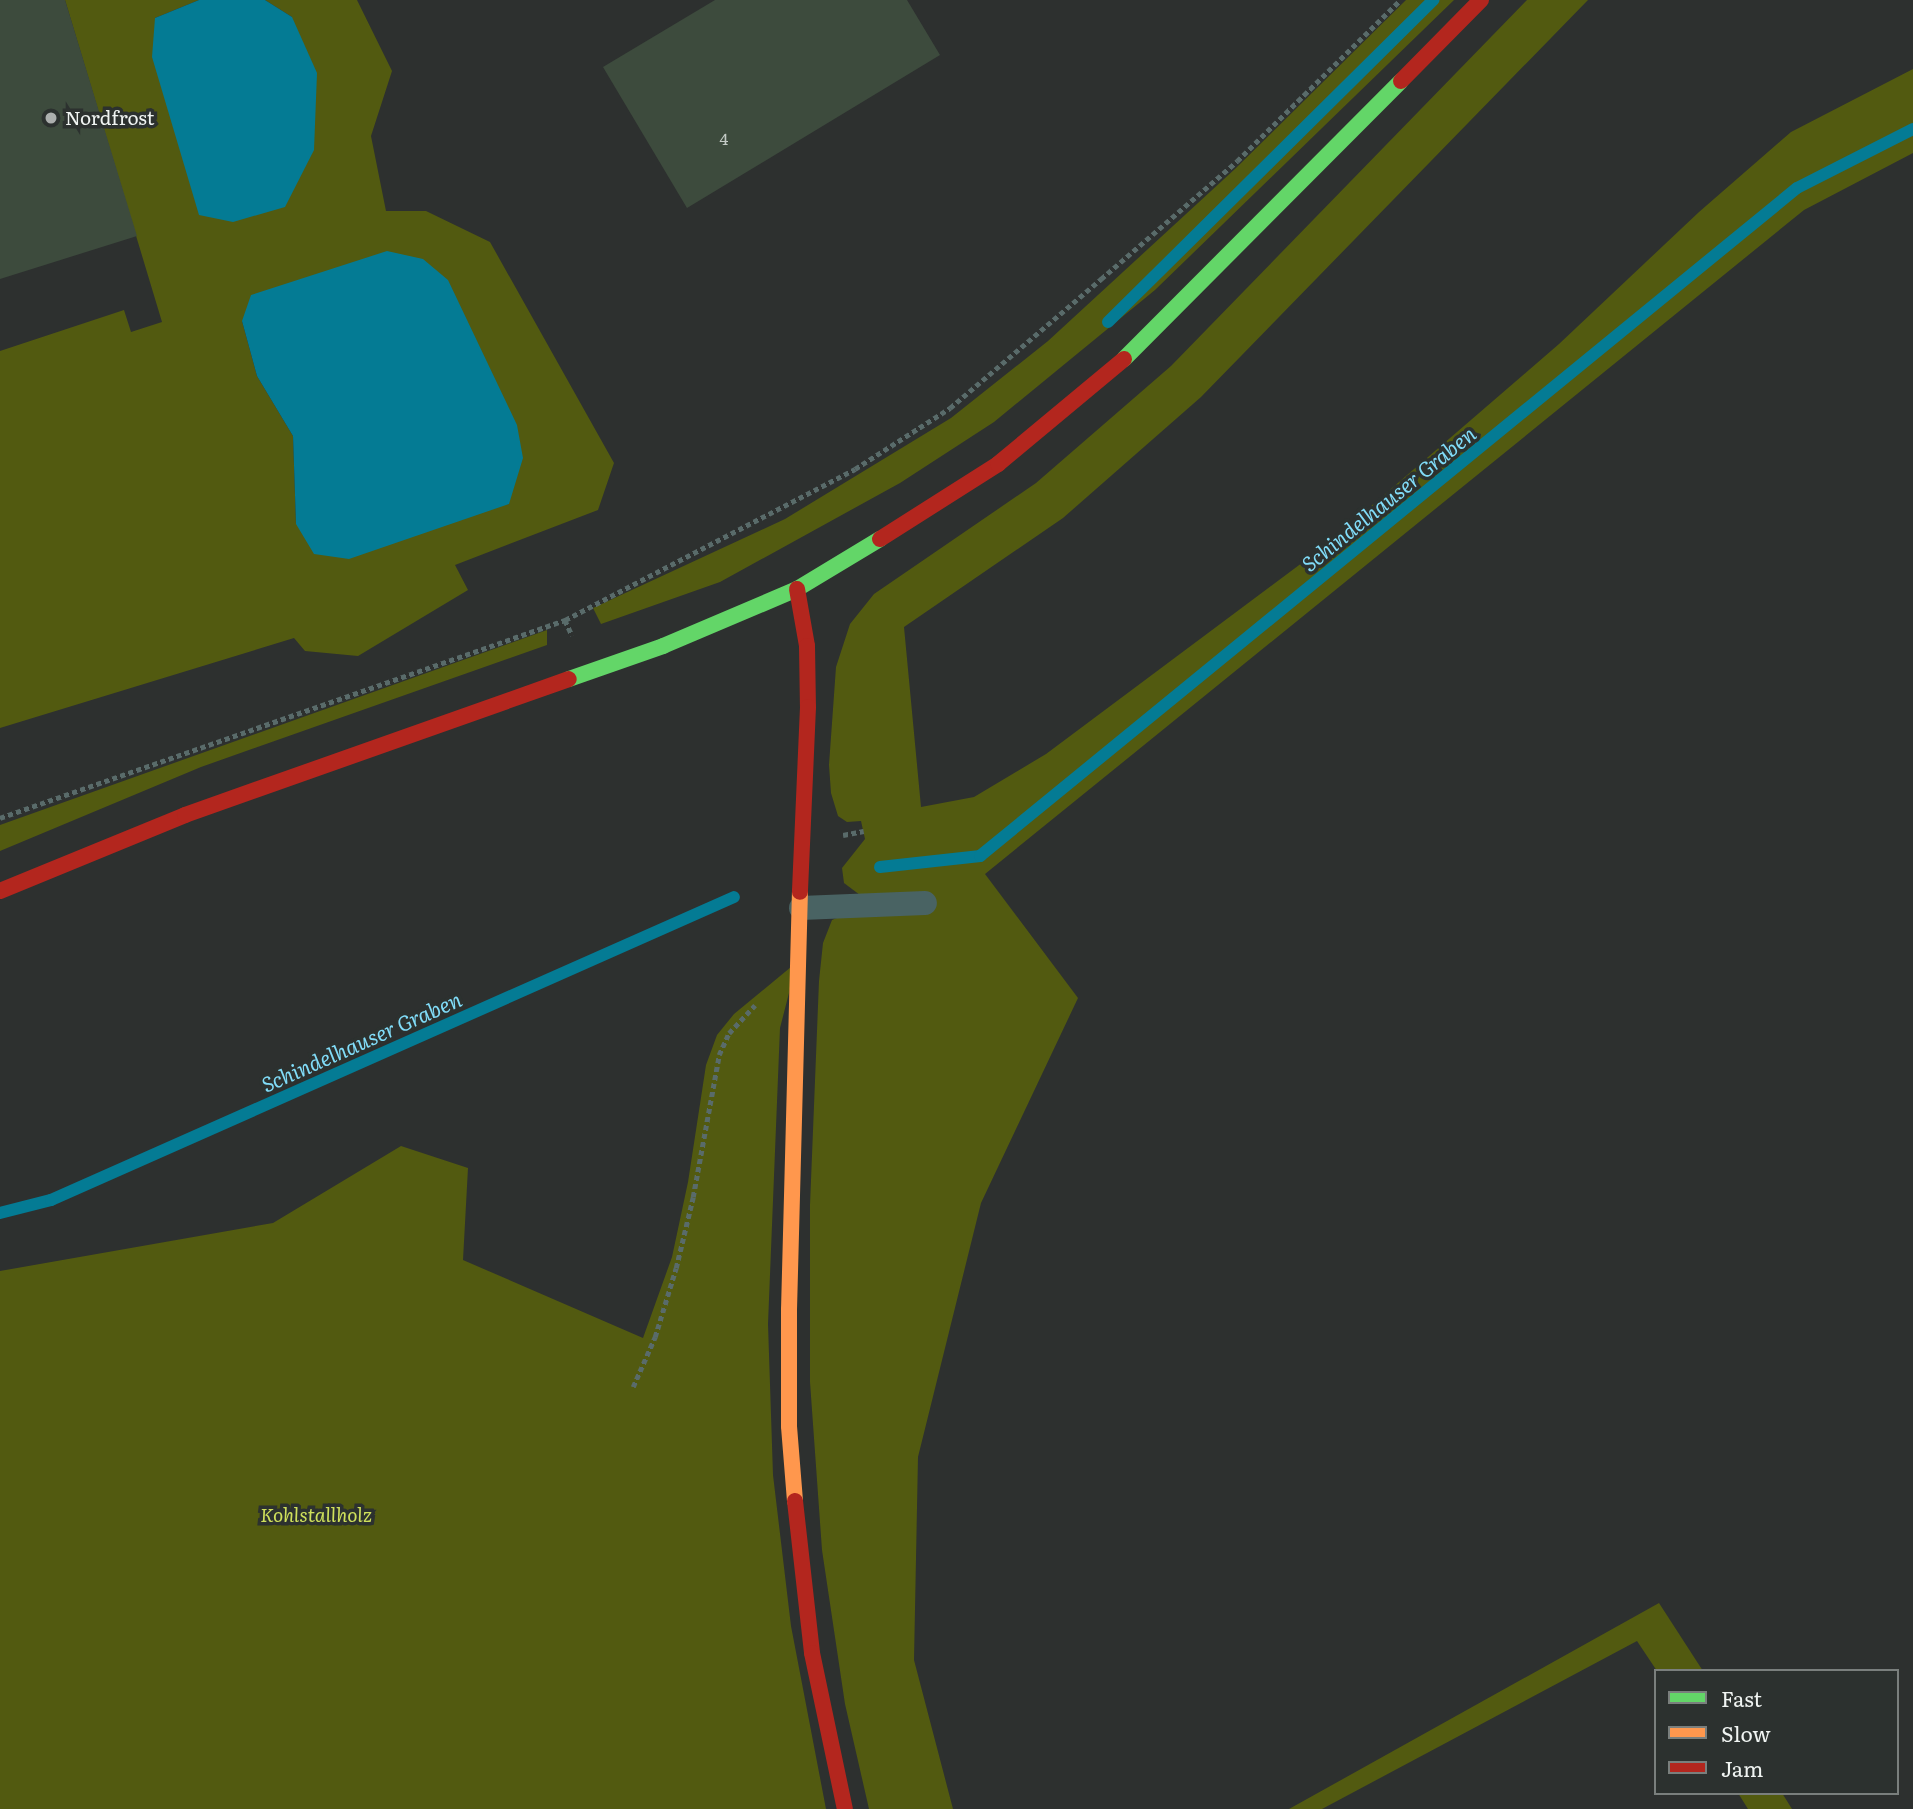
<!DOCTYPE html>
<html>
<head>
<meta charset="utf-8">
<style>
	body { margin:0 }
	#map { position:relative; width:1913px; height:1809px; overflow:hidden; background:#2d302f; font-family:Literata,serif }
	div>[style] { position:absolute }
	.green>* { inset:0; background:#525a10 }
	.water>* { inset:0; background:#047b94 }
	.stream>* { height:12px; margin:-6px; padding:0 6px; transform-origin:6px; border-radius:6px; background:#047b94 }
	.building>* { inset:0; background:#3d4b3d }
	.path>* { height:4.5px; margin-top:-2.25px; transform-origin:0; background:repeating-linear-gradient(90deg,#596b6a 0 5px,transparent 0 8.5px) }
	.lane>* { height:24px; margin:-12px; padding:0 12px; transform-origin:12px; border-radius:12px; background:#496363 }
	.fast>* { height:16px; margin:-8px; padding:0 8px; transform-origin:8px; border-radius:8px; background:#63d668 }
	.slow>* { height:16px; margin:-8px; padding:0 8px; transform-origin:8px; border-radius:8px; background:#ff974d }
	.jam>* { height:16px; margin:-8px; padding:0 8px; transform-origin:8px; border-radius:8px; background:#b3261e }
	.dots>* { width:19px; height:19px; translate:-50% -50%; box-sizing:border-box; border:4px solid #2c312f; border-radius:50% }
	span { translate:-50% -50%; white-space:nowrap; text-align:center; line-height:1.15; -webkit-text-stroke:7px #2c312f; paint-order:stroke }
	.number-label { font-size:16px; color:#c3cac5 }
	.number-label span { -webkit-text-stroke-width:0 }
	.poi-label { font-size:19px; color:#f0f4f2 }
	.left { translate:0 -50%; text-align:left }
	.park-label { font-size:19px; color:#cfe05b; font-style:italic }
	.water-label { font-size:21px; color:#81dcf8; font-style:italic }
	.legend { position:absolute; left:1654px; top:1669px; width:245px; height:126px; box-sizing:border-box; background:#2c312f; border:2px solid #7a7f7d; margin:0; padding:9px 12px; list-style:none; font-size:21px; color:#f0f4f2 }
	.legend li { display:flex; align-items:center; gap:14px; height:35px }
	.legend b { width:35px; border:2px solid #7a7f7d }
</style>
</head>
<body>
<div id="map">
	<div class="green">
		<i style="clip-path:polygon(evenodd,65px 0,199px 0,155px 18px,292px 17px,265px 0,357px 0,392px 71px,371px 136px,386px 211px,426px 211px,490px 242px,614px 463px,598px 510px,455px 565px,468px 590px,358px 656px,305px 651px,294px 638px,0 728px,0 351px,124px 310px,131px 332px,162px 322px,65px 0,242px 321px,509px 504px,296px 524px,293px 436px,257px 376px,242px 321px)"></i>
		<i style="clip-path:polygon(1406px 0,1454px 0,1155px 290px,994px 422px,900px 483px,720px 582px,601px 624px,593px 608px,785px 519px,951px 418px,1048px 341px,1236px 168px)"></i>
		<i style="clip-path:polygon(1527px 0,1588px 0,1201px 397px,1063px 518px,904px 627px,921px 807px,974px 797px,1046px 754px,1326px 545px,1559px 344px,1699px 212px,1791px 132px,1913px 69px,1913px 153px,1804px 210px,985px 874px,1078px 998px,981px 1203px,918px 1457px,914px 1660px,953px 1809px,869px 1809px,845px 1704px,822px 1550px,810px 1382px,810px 1205px,819px 981px,823px 943px,832px 920px,846px 914px,860px 895px,844px 883px,842px 868px,865px 839px,861px 821px,847px 822px,838px 816px,831px 793px,829px 765px,836px 667px,850px 624px,874px 594px,1036px 483px,1171px 366px)"></i>
		<i style="clip-path:polygon(547px 630px,547px 645px,201px 767px,0 851px,0 825px)"></i>
		<i style="clip-path:polygon(797px 962px,780px 1028px,768px 1324px,773px 1475px,791px 1626px,826px 1809px,0 1809px,0 1271px,273px 1223px,401px 1146px,468px 1168px,463px 1260px,643px 1338px,672px 1257px,688px 1182px,706px 1065px,717px 1035px,734px 1014px)"></i>
		<i style="clip-path:polygon(1659px 1603px,1703px 1671px,1657px 1671px,1637px 1641px,1322px 1809px,1289px 1809px)"></i>
		<i style="clip-path:polygon(1738px 1793px,1782px 1793px,1792px 1809px,1748px 1809px)"></i>
	</div>
	<div class="water">
		<i style="clip-path:polygon(199px 0,265px 0,292px 17px,317px 73px,314px 150px,285px 207px,233px 222px,199px 215px,152px 57px,155px 18px)"></i>
		<i style="clip-path:polygon(387px 251px,423px 259px,448px 280px,517px 425px,523px 458px,509px 504px,349px 559px,314px 554px,296px 524px,293px 436px,257px 376px,242px 321px,251px 295px)"></i>
	</div>
	<div class="stream">
		<i style="left:1108px;top:322px;width:458px;rotate:-44.7deg"></i>
		<i style="left:880px;top:867px;width:101px;rotate:-6.3deg"></i>
		<i style="left:980px;top:856px;width:1055px;rotate:-39.27deg"></i>
		<i style="left:1797px;top:188px;width:130px;rotate:-27deg"></i>
		<i style="left:0;top:1213px;width:53px;rotate:-14.3deg"></i>
		<i style="left:51px;top:1200px;width:747px;rotate:-23.92deg"></i>
	</div>
	<div class="building">
		<i style="clip-path:polygon(0 0,65px 0,137px 236px,0 279px)"></i>
		<i style="clip-path:polygon(715px 0,907px 0,940px 55px,687px 208px,603px 67px)"></i>
	</div>
	<div class="path">
		<i style="left:565px;top:620px;width:17px;rotate:65deg"></i>
		<i style="left:0;top:818px;width:599px;rotate:-19.31deg"></i>
		<i style="left:565px;top:620px;width:327px;rotate:-27.5deg"></i>
		<i style="left:855px;top:469px;width:113px;rotate:-32.7deg"></i>
		<i style="left:950px;top:408px;width:199px;rotate:-40.5deg"></i>
		<i style="left:1101px;top:279px;width:180px;rotate:-40.9deg"></i>
		<i style="left:1237px;top:161px;width:229px;rotate:-44.6deg"></i>
		<i style="left:843px;top:835px;width:21px;rotate:-11deg"></i>
		<i style="left:633px;top:1387px;width:55px;rotate:-66.3deg"></i>
		<i style="left:655px;top:1337px;width:72px;rotate:-73.1deg"></i>
		<i style="left:676px;top:1268px;width:73px;rotate:-76.5deg"></i>
		<i style="left:693px;top:1197px;width:144px;rotate:-79.6deg"></i>
		<i style="left:719px;top:1055px;width:24px;rotate:-66deg"></i>
		<i style="left:729px;top:1033px;width:38px;rotate:-47deg"></i>
	</div>
	<div class="lane">
		<i style="left:801px;top:908px;width:124px;rotate:-2.3deg"></i>
	</div>
	<div class="fast">
		<i style="left:1124px;top:359px;width:392px;rotate:-45.1deg"></i>
		<i style="left:569px;top:679px;width:100px;rotate:-19.3deg"></i>
		<i style="left:663px;top:646px;width:146px;rotate:-23deg"></i>
		<i style="left:797px;top:589px;width:97px;rotate:-31.1deg"></i>
	</div>
	<div class="slow">
		<i style="left:795px;top:1501px;width:75px;rotate:-94.6deg"></i>
		<i style="left:789px;top:1426px;width:116px;rotate:-90deg"></i>
		<i style="left:789px;top:1310px;width:418px;rotate:-88.5deg"></i>
	</div>
	<div class="jam">
		<i style="left:1401px;top:81px;width:114px;rotate:-45.4deg"></i>
		<i style="left:880px;top:539px;width:140px;rotate:-32.4deg"></i>
		<i style="left:998px;top:464px;width:164px;rotate:-39.8deg"></i>
		<i style="left:797px;top:589px;width:58px;rotate:80deg"></i>
		<i style="left:807px;top:646px;width:61px;rotate:89.1deg"></i>
		<i style="left:808px;top:707px;width:185px;rotate:92.5deg"></i>
		<i style="left:0;top:891px;width:200px;rotate:-22.3deg"></i>
		<i style="left:185px;top:815px;width:407px;rotate:-19.5deg"></i>
		<i style="left:795px;top:1501px;width:153px;rotate:83.6deg"></i>
		<i style="left:812px;top:1653px;width:159px;rotate:78.1deg"></i>
	</div>
	<div class="dots">
		<i style="left:51px;top:118px;background:#acafae"></i>
	</div>
	<div class="number-label">
		<span style="left:724px;top:138px">4</span>
	</div>
	<div class="poi-label">
		<span class="left" style="left:65px;top:118px">Nordfrost</span>
	</div>
	<div class="park-label">
		<span style="left:316px;top:1515px">Kohlstallholz</span>
	</div>
	<div class="water-label">
		<span style="left:1388px;top:498px;rotate:-39deg">Schindelhauser Graben</span>
		<span style="left:361px;top:1041px;rotate:-24deg">Schindelhauser Graben</span>
	</div>
	<ul class="legend">
	<li><b style="height:9px;background:#63d668"></b>Fast</li>
	<li><b style="height:9px;background:#ff974d"></b>Slow</li>
	<li><b style="height:9px;background:#b3261e"></b>Jam</li>
	</ul>
</div>
</body>
</html>
